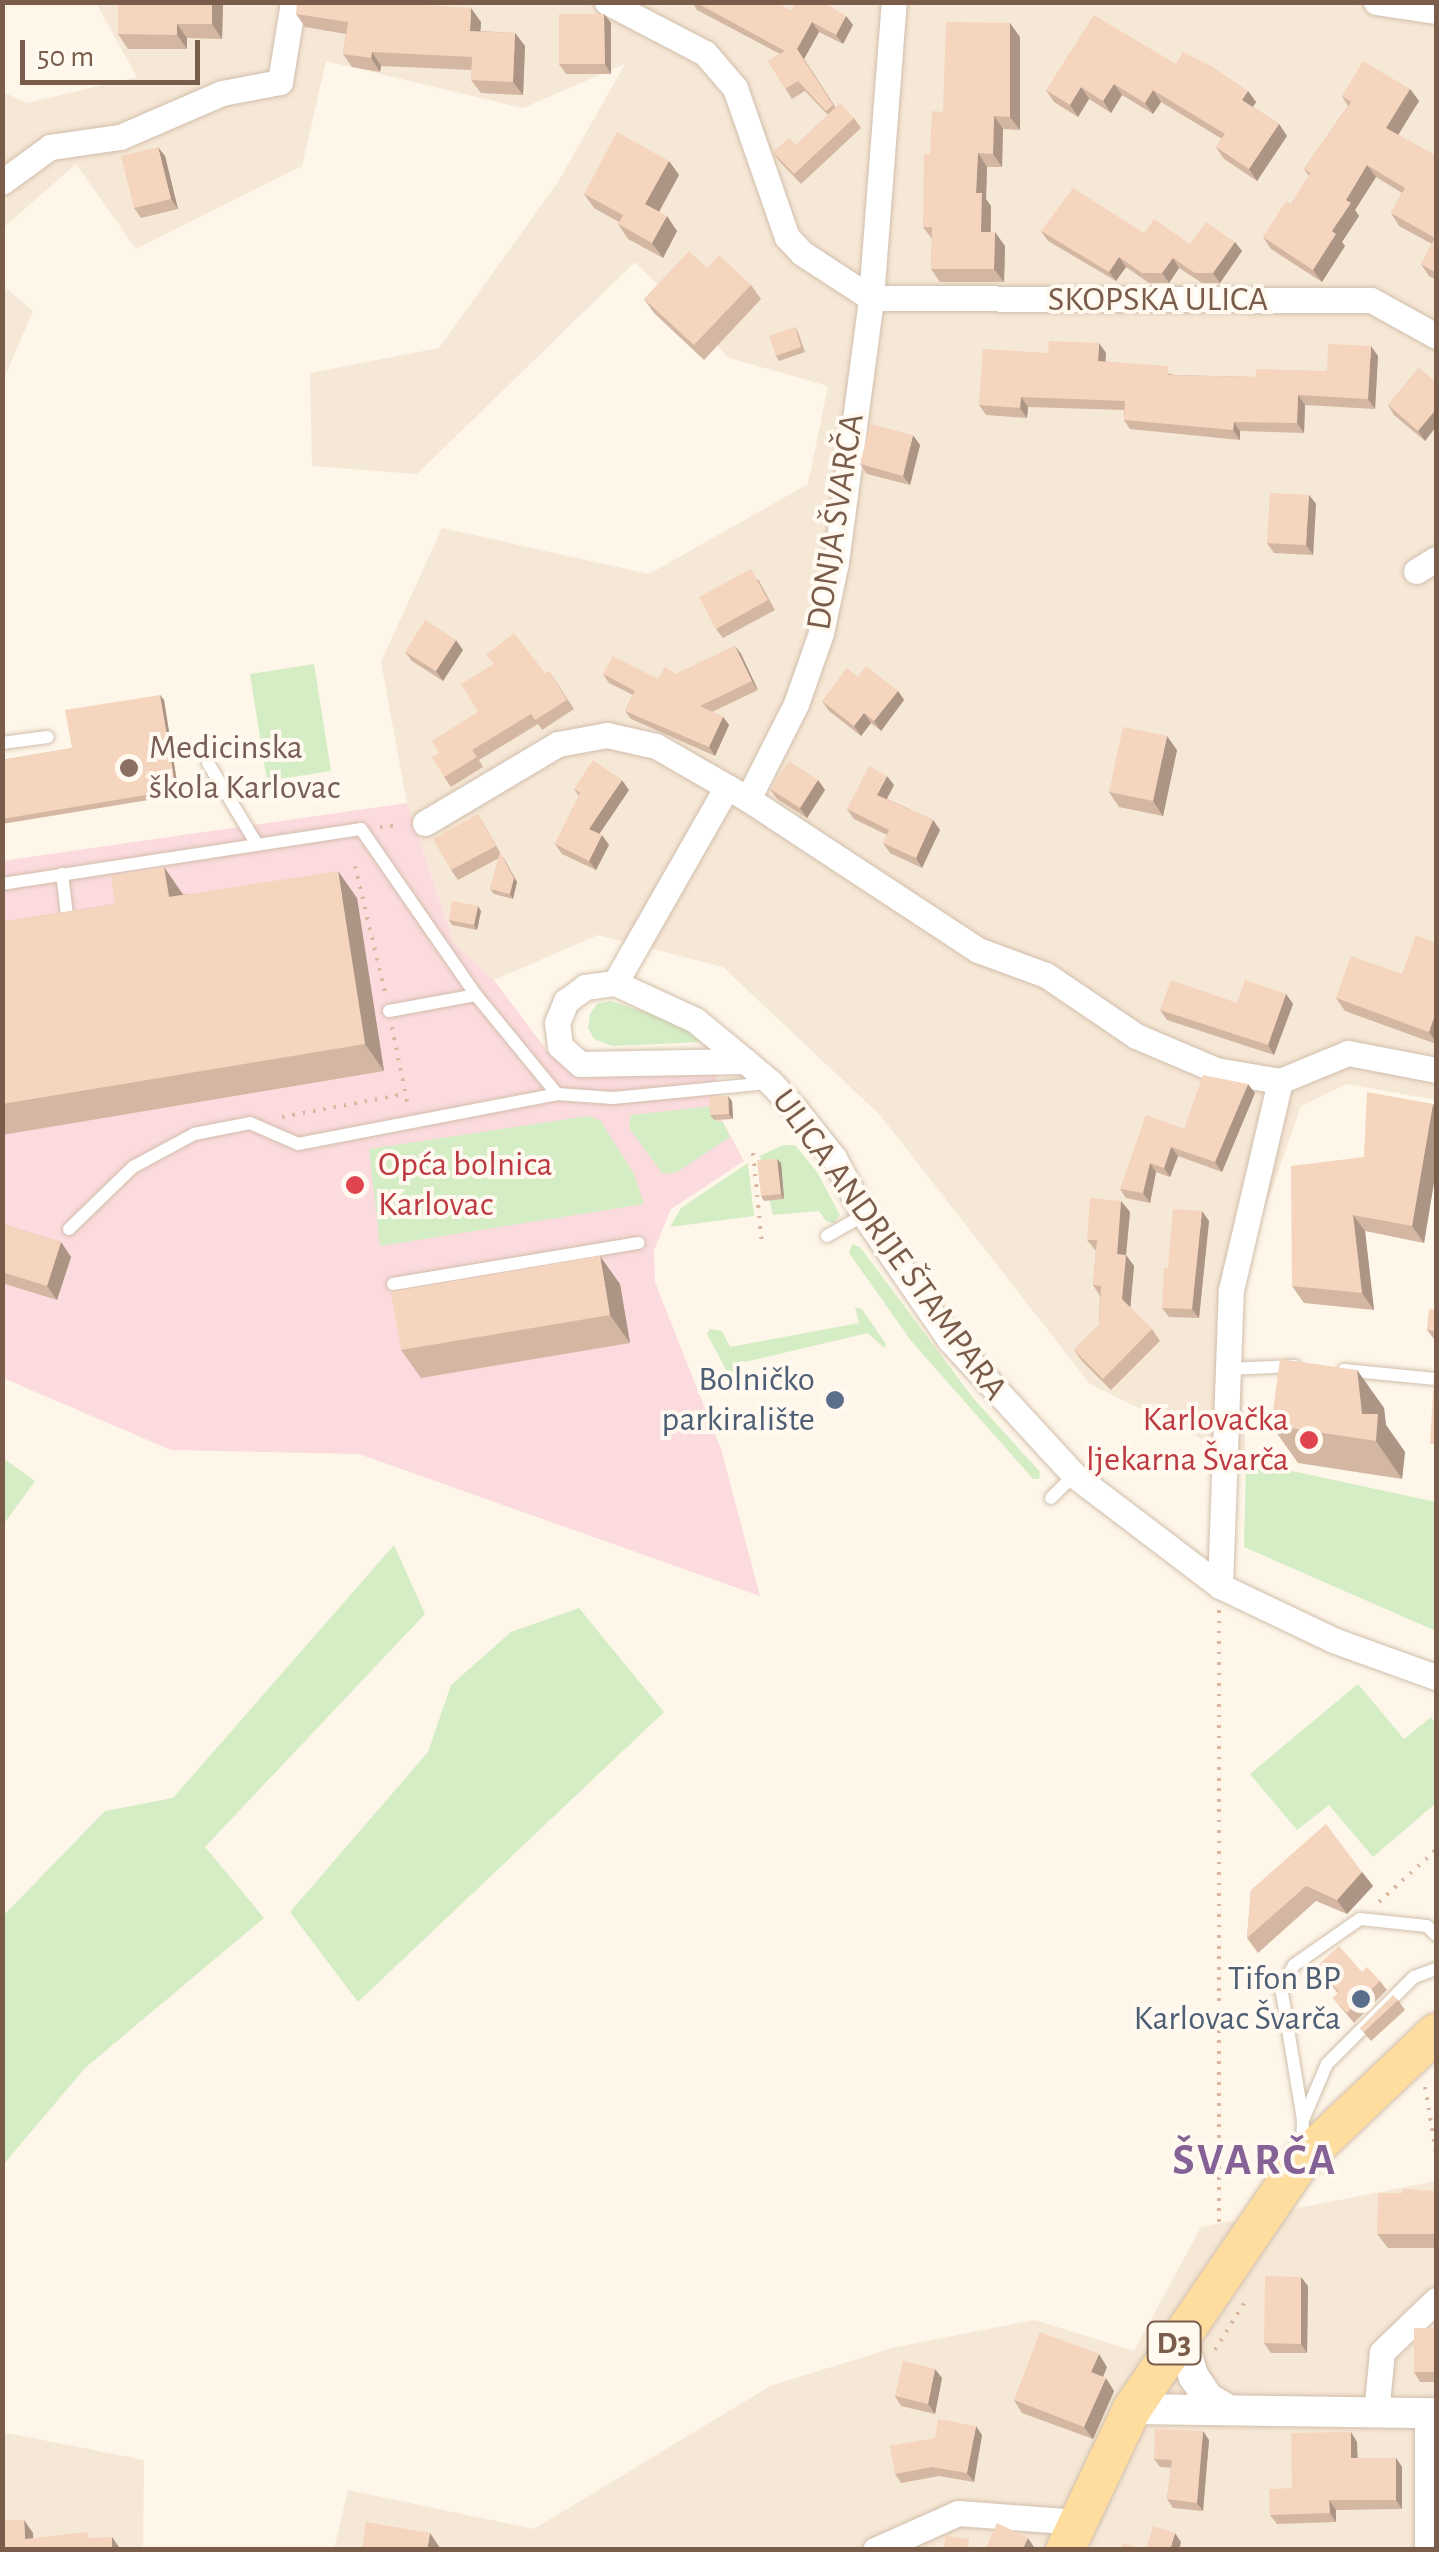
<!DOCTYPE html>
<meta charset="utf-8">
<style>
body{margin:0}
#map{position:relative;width:1439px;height:2552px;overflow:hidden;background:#fef6e8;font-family:"Alegreya Sans",sans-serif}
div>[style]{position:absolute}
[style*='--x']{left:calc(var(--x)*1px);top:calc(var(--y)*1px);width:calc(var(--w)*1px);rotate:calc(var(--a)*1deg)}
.residential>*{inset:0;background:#f6e8d6}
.medical>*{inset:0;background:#fcdbde}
.green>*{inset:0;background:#d4edc5}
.path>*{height:4px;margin-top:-2px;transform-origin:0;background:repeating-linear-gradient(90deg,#dab8a0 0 2.5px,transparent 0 10.5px)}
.roads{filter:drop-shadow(0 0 2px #d1beac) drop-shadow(0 0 2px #d1beac)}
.service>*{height:12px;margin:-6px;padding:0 6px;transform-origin:6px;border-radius:6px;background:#fff}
.minor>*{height:25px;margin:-12.5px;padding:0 12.5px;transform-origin:12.5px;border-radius:12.5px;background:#fff}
.tertiary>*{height:30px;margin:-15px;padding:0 15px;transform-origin:15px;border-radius:15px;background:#fff}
.primary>*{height:38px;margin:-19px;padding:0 19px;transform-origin:19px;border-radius:19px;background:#ffdd9e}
.wall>*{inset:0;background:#d3b7a3}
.shaded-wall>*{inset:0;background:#ac9585}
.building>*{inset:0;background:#f5d5be}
.dots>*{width:28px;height:28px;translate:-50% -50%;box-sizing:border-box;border:5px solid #fff9f0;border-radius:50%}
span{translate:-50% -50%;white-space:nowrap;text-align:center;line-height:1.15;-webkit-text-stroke:8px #fff9f0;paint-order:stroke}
.shield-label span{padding:2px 8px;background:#fff9f0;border:2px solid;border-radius:8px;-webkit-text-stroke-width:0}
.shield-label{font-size:32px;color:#7a5c4a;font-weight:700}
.street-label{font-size:35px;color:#7a5c4a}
.education-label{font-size:35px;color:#785e54}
.left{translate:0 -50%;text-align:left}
.health-label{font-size:35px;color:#be3a42}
.right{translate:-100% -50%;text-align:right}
.service-label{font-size:35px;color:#4e5e75}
.district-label{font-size:45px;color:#856296;font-weight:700;letter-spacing:2.5px}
.frame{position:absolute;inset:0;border:5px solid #7a5c4a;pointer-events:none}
.scale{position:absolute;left:20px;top:40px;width:180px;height:45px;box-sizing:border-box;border:5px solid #7a5c4a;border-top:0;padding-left:12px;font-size:30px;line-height:35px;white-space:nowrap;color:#7a5c4a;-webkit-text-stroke:8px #fff9f0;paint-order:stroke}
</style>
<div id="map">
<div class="residential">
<i style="clip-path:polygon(96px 3px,1436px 3px,1436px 1100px,1347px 1084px,1301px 1106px,1237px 1288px,1246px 1461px,1090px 1384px,880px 1115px,723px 967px,598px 935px,494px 980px,454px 943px,407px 803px,381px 662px,442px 528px,649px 574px,808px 484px,828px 386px,729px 358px,635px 262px,417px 474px,312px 466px,310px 373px,439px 348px,558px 182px,625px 64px,523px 108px,326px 61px,302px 166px,136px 249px,76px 164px,3px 228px,3px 92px,27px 103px,137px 77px)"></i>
<i style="clip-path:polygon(3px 286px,33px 311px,3px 381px)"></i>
<i style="clip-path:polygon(1436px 2181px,1436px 2549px,334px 2550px,348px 2490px,534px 2529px,770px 2386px,896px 2347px,1035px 2320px,1134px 2351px,1201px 2227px)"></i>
<i style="clip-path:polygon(2px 2432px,144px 2460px,143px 2549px,3px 2549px)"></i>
</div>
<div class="medical">
<i style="clip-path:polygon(407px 803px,454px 943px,494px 980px,548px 1052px,574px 1071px,715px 1067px,723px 1122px,744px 1161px,671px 1209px,654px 1250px,655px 1282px,721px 1449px,760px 1596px,359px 1454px,171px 1450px,3px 1378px,2px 861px)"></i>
</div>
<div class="green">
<i style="clip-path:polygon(314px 664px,331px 771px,267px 781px,250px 674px)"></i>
<i style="clip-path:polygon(610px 1001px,672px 1020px,700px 1032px,703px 1042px,612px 1046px,594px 1039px,588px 1028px,590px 1014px,597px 1004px)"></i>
<i style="clip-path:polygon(713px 1106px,714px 1120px,723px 1122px,730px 1137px,677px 1172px,663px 1174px,629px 1128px,631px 1115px)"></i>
<i style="clip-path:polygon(588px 1116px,600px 1120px,634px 1174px,644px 1204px,380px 1246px,369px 1149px)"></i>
<i style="clip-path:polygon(783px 1145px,795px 1145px,817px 1172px,840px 1215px,834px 1223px,826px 1221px,819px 1211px,773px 1215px,760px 1156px)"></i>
<i style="clip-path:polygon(748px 1163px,754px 1216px,670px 1227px,681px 1208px)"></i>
<i style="clip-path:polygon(852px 1244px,860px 1247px,973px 1398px,1040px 1472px,1039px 1479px,1033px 1479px,912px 1342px,849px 1253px)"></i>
<i style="clip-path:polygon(855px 1307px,862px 1309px,886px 1344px,884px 1348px,868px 1333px,737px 1364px,739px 1384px,733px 1383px,707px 1334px,710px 1329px,722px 1331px,730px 1347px,859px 1323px)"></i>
<i style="clip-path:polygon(3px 1458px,35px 1481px,3px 1525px)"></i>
<i style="clip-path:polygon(1246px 1461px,1436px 1502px,1436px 1631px,1244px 1547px)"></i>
<i style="clip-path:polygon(394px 1545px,425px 1614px,205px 1847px,264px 1918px,85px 2068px,3px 2165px,3px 1916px,105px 1811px,173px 1798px)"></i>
<i style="clip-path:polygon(579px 1608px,664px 1712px,358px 2002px,290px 1912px,428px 1752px,451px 1685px,511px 1632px)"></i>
<i style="clip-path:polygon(1358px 1684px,1404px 1739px,1431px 1717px,1436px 1724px,1436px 1803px,1373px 1857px,1329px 1805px,1297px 1830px,1250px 1774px)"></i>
</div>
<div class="path">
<i style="--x:380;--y:827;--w:21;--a:-5"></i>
<i style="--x:355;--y:866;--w:130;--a:76.7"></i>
<i style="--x:392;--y:1027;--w:81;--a:78.6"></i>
<i style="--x:282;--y:1117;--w:125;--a:-10.6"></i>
<i style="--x:753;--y:1153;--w:92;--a:84.4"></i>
<i style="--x:1219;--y:1610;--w:616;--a:90"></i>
<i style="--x:1379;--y:1902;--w:77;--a:-42.4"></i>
<i style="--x:1425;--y:2087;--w:67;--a:80.5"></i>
<i style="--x:1215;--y:2350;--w:55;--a:-58.3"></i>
</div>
<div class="roads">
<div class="service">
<i style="--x:2;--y:743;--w:46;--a:-7.4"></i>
<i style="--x:208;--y:763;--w:93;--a:59"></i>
<i style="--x:62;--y:874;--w:49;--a:83"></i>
<i style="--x:68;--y:923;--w:4;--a:166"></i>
<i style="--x:2;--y:884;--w:363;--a:-8.7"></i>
<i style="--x:361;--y:829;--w:202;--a:55.3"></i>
<i style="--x:389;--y:1011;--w:88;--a:-10.4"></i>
<i style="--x:476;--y:995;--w:128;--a:50.7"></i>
<i style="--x:69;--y:1229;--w:89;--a:-44.1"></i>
<i style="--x:133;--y:1167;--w:69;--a:-28.4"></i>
<i style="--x:194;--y:1134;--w:57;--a:-11.1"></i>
<i style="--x:250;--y:1123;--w:52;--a:23.6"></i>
<i style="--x:298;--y:1144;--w:264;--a:-10.9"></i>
<i style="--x:557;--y:1094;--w:56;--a:4.1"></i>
<i style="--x:613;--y:1098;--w:156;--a:-5.5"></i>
<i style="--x:827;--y:1236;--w:43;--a:-29.6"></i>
<i style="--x:393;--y:1284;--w:249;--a:-9.5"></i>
<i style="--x:1228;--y:1369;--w:67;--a:-2.6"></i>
<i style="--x:1344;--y:1370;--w:92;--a:5.6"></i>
<i style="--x:1051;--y:1498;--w:33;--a:-45"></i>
<i style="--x:1303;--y:2120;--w:61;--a:-66.8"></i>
<i style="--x:1327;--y:2064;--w:123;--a:-45"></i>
<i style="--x:1414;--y:1977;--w:23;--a:-20"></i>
<i style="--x:1302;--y:2147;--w:27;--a:-88"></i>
<i style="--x:1303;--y:2120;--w:135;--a:-99.4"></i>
<i style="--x:1281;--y:1987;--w:26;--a:-59"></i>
<i style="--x:1294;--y:1965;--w:80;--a:-34.9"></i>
<i style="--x:1360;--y:1919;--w:67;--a:6"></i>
<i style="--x:1427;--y:1926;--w:13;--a:45"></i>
</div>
<div class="minor">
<i style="--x:607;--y:2;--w:110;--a:27.5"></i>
<i style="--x:705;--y:53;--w:46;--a:49.4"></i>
<i style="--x:735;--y:88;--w:158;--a:70.8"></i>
<i style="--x:787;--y:237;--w:22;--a:47"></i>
<i style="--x:802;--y:253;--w:82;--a:33.1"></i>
<i style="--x:871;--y:298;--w:500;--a:0.23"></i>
<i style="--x:1371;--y:300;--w:74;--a:29"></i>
<i style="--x:1376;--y:2;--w:61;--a:8.5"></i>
<i style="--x:2;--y:182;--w:59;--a:-36.1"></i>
<i style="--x:50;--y:147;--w:71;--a:-8.1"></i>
<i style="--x:120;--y:137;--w:111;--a:-23.3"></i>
<i style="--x:222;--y:93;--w:59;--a:-10.7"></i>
<i style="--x:280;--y:82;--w:81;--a:-80.8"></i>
<i style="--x:1416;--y:571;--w:23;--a:-31"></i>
<i style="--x:748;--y:799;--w:106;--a:-63.2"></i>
<i style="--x:796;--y:704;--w:75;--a:-70.6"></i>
<i style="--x:821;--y:633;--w:73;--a:-78.1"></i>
<i style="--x:836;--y:562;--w:266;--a:-82.4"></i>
<i style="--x:871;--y:298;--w:297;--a:-85.6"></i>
<i style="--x:425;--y:823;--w:155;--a:-30.7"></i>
<i style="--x:558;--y:744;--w:50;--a:-10.4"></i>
<i style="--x:607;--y:735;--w:50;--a:12.7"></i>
<i style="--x:656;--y:746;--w:106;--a:29.9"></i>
<i style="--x:748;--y:799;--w:275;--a:33.3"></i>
<i style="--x:978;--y:950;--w:72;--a:20.2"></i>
<i style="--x:1046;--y:975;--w:109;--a:34.1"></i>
<i style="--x:1136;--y:1036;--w:87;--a:23"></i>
<i style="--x:1216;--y:1070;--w:65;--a:9.8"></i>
<i style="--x:1280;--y:1081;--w:74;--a:-22.4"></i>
<i style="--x:1348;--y:1053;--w:90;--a:10.9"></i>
<i style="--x:615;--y:983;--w:226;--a:-60.3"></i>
<i style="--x:745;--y:1061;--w:165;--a:179"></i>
<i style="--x:580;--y:1064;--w:27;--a:-138"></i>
<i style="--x:560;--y:1046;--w:23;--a:-97"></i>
<i style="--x:557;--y:1023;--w:24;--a:-68"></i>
<i style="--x:566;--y:1001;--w:24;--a:-36"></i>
<i style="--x:585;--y:987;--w:30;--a:-8"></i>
<i style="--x:615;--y:983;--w:88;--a:24.8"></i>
<i style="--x:695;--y:1020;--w:65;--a:39.4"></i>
<i style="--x:745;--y:1061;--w:34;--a:40"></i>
<i style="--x:771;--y:1083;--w:35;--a:47"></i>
<i style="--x:795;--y:1109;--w:63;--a:51.5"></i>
<i style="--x:834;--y:1158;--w:64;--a:62.2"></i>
<i style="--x:864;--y:1215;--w:152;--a:55.5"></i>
<i style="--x:950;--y:1340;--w:183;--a:47.4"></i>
<i style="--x:1074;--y:1475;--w:183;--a:37.2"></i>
<i style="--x:1220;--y:1586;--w:125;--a:25.5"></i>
<i style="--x:1333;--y:1640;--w:109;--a:19.8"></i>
<i style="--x:1220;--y:1586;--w:296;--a:-87.9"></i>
<i style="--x:1231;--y:1290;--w:215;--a:-76.8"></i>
<i style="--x:1376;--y:2413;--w:61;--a:-84.4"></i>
<i style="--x:1382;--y:2352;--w:75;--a:-43.9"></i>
<i style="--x:1427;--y:2413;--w:137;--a:90"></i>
<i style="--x:875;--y:2550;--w:91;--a:-24"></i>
<i style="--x:958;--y:2513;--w:120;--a:4.3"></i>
</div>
<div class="tertiary">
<i style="--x:1185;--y:2326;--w:27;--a:88"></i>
<i style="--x:1186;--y:2353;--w:25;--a:72"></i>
<i style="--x:1194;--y:2377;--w:25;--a:56"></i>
<i style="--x:1208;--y:2398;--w:24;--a:30"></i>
<i style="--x:1132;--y:2409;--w:304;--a:0.8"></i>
</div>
<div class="primary">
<i style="--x:1065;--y:2550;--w:156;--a:-64.6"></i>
<i style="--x:1132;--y:2409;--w:301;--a:-55.7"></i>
<i style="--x:1302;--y:2160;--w:185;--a:-43.5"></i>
</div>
</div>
<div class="wall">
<i style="clip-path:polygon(223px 2px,222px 39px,187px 38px,187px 49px,128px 49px,118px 34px)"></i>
<i style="clip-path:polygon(692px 2px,774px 2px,791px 11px,846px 16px,853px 25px,843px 44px,819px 32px,804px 59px,836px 108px,854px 118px,861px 128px,801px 184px,780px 162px,773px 152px,796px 145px,828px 115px,805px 91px,792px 99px,768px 61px,780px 54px,697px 10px)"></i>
<i style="clip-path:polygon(296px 14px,481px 22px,480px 31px,515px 33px,525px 46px,523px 95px,481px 93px,471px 80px,472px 70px,381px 66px,380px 72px,352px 67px,343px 54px,346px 34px,305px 27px)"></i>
<i style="clip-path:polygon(604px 14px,611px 23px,611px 74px,566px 74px,559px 64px)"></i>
<i style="clip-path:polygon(1020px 37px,1020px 130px,1003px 129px,1002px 167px,987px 167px,986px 199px,991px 206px,991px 232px,1005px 246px,1004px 282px,940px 282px,931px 269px,932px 239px,923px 227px,930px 154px,943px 112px)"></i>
<i style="clip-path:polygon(1176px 64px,1248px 91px,1256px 102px,1253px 107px,1279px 124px,1287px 136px,1257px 181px,1224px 159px,1216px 147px,1222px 139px,1161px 102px,1153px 114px,1122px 95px,1111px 113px,1089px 99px,1078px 117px,1054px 102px,1046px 90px)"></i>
<i style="clip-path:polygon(1410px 89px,1419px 101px,1398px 135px,1436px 156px,1436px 280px,1429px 276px,1421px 264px,1432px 244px,1399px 226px,1391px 213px,1402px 193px,1376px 177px,1355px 210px,1359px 216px,1342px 242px,1345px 246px,1322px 282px,1271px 249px,1263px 237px,1291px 204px,1309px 176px,1304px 169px,1348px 106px,1342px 96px)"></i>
<i style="clip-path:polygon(165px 156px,178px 209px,141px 218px,134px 208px)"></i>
<i style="clip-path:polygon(669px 161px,679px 175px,659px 212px,677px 231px,663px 258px,628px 239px,618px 224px,619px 222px,594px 208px,584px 194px)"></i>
<i style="clip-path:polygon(1041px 231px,1144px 233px,1190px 244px,1235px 242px,1242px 251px,1220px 283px,1202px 283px,1179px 268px,1169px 283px,1149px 283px,1126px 267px,1116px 281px,1048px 241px)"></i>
<i style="clip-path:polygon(707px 268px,751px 285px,761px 299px,704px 360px,654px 313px,644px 299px)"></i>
<i style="clip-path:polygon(795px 327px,798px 332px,805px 352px,779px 361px,776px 356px)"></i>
<i style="clip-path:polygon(1048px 353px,1106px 353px,1105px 361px,1175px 375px,1256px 377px,1327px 371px,1378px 356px,1375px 409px,1305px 405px,1304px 433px,1240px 431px,1240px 440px,1130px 429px,1124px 420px,1124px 410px,1028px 407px,1027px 418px,986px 415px,979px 405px)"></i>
<i style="clip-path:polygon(1419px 368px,1425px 441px,1394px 415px,1388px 405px)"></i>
<i style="clip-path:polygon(920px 445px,910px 485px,867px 474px,860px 464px)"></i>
<i style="clip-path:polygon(1309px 495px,1316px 504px,1313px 555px,1274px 553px,1267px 543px)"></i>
<i style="clip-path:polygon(758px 579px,775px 610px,723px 638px,716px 629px)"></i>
<i style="clip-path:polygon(735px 646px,741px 654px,758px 690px,712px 712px,723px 717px,729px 725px,715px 756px,631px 719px,625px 711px,633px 695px,609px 683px,603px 674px,658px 679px,676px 674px)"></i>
<i style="clip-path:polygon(463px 650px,443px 681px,412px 661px,405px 652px)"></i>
<i style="clip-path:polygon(549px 671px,574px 709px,542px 730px,538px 724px,479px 760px,483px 767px,451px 787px,444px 777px)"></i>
<i style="clip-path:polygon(858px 677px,898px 691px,904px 700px,881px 731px,871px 723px,861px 736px,829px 711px,822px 701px)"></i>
<i style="clip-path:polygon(160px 695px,164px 700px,179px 795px,2px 824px,2px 760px,72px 748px)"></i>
<i style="clip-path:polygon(1177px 750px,1163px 816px,1119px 807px,1109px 792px)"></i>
<i style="clip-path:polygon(818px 780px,825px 790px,807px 818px,777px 799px,770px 789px)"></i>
<i style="clip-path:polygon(894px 785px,887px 799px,933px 820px,940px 830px,922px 868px,890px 853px,883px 843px,887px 835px,854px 819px,847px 809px)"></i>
<i style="clip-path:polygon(574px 789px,629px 790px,599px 834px,609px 845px,596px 870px,562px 854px,555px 844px,579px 796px)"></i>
<i style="clip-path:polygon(478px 814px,517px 882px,513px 899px,494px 894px,490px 889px,499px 858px,458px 880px,451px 870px)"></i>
<i style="clip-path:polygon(164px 867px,183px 894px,357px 898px,384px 1071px,2px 1135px,2px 922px,115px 904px)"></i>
<i style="clip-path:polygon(481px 911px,477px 930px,452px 925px,449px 920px)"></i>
<i style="clip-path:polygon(1436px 943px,1436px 1044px,1345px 1011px,1336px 998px,1402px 974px)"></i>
<i style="clip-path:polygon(1286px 994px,1293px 1004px,1274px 1055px,1167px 1020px,1160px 1010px,1237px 1003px)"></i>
<i style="clip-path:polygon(1255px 1093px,1222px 1172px,1178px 1156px,1170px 1177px,1156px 1172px,1150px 1203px,1126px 1198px,1120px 1189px,1184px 1129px)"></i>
<i style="clip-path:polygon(732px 1101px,733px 1119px,714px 1120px,710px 1115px)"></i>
<i style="clip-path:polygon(1433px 1104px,1436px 1108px,1436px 1170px,1424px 1243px,1365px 1231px,1374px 1310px,1304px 1303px,1292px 1286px)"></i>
<i style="clip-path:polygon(781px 1163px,784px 1199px,764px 1201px,761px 1196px)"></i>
<i style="clip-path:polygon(1121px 1201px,1130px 1212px,1126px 1255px,1134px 1266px,1130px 1308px,1152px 1329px,1160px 1341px,1111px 1390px,1082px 1361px,1074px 1350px,1099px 1325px,1100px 1296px,1093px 1285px,1096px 1251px,1087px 1240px)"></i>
<i style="clip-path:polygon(1209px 1221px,1199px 1318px,1169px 1317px,1162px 1308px,1168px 1268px)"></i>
<i style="clip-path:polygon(2px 1224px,61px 1242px,71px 1257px,57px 1300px,2px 1283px)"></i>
<i style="clip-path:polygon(620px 1284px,630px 1343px,421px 1378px,401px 1350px)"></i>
<i style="clip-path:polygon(1436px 1310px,1436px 1340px,1434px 1339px,1427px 1330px)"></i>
<i style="clip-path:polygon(1357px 1370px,1384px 1408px,1386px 1425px,1405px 1452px,1402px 1479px,1298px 1463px,1271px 1425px)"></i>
<i style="clip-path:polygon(1362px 1872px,1373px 1886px,1347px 1914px,1316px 1901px,1258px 1953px,1247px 1938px,1251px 1890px)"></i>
<i style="clip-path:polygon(1316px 1967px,1380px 1981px,1387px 1990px,1354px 2023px,1333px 1998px,1338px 1993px)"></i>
<i style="clip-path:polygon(1398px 2000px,1405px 2010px,1371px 2041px,1360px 2028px)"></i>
<i style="clip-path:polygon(1436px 2191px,1436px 2248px,1388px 2248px,1377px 2234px)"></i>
<i style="clip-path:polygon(1308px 2286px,1307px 2353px,1271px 2353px,1264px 2343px)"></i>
<i style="clip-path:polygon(1436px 2328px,1436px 2382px,1420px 2382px,1414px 2372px)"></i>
<i style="clip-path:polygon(1107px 2367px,1103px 2377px,1114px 2391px,1093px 2439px,1022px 2413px,1014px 2400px)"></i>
<i style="clip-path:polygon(942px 2378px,935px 2414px,901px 2406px,895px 2396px)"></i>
<i style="clip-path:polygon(982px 2435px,974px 2482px,939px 2476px,901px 2483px,895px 2474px,935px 2438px)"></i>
<i style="clip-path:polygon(1209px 2440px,1203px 2511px,1173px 2508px,1167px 2499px,1171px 2468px,1160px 2467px,1154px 2459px)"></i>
<i style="clip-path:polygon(1357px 2442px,1357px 2458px,1396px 2458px,1402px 2467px,1402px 2509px,1336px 2510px,1336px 2522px,1277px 2524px,1270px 2515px,1292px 2488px)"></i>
</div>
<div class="shaded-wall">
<i style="clip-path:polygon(212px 2px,223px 2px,222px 39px,212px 24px)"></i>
<i style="clip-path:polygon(471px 8px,481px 22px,480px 44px,470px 31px)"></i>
<i style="clip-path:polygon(604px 14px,611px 23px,611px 74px,605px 64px)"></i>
<i style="clip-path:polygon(846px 16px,853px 25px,843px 44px,836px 35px)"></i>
<i style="clip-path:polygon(812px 22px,819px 32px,804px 59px,840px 115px,797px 49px)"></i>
<i style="clip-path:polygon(1010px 23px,1020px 37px,1020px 130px,1010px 117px)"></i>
<i style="clip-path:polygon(177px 24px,187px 38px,187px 49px,177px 35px)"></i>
<i style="clip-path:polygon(515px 33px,525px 46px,523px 95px,513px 82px)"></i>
<i style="clip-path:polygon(372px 52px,381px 66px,380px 72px,371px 58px)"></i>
<i style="clip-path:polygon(1114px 84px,1122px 95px,1111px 113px,1103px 101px)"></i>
<i style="clip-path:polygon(1081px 87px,1089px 99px,1078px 117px,1070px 105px)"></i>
<i style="clip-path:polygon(1410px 89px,1419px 101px,1395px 140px,1386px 128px)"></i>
<i style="clip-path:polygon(1153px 90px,1161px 102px,1153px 114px,1145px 103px)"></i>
<i style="clip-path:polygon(1248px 91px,1256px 102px,1250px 111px,1242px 100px)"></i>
<i style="clip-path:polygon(994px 116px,1003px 129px,1002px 167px,993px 154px)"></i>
<i style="clip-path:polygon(1279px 124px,1287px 136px,1257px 181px,1249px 169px)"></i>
<i style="clip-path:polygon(158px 147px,165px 156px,178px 209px,171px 199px)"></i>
<i style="clip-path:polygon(978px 153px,987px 167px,986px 199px,991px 206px,990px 245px,981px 232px,976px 193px)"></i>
<i style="clip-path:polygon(669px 161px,679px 175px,655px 219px,645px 204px)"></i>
<i style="clip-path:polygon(1367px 165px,1376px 177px,1355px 210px,1359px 216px,1342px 242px,1345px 246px,1322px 282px,1313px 270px,1332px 231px,1346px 200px)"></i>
<i style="clip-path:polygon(667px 216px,677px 231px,663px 258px,652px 243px)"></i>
<i style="clip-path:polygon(995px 232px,1005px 246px,1004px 282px,994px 269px)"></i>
<i style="clip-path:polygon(1235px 242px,1242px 251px,1220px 283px,1213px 273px)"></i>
<i style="clip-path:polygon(1119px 257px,1126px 267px,1116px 281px,1109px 272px)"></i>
<i style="clip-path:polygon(1173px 258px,1179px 268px,1169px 283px,1162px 273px)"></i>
<i style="clip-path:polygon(1099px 343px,1106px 353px,1105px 370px,1098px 361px)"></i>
<i style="clip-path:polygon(1371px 346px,1378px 356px,1375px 409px,1368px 399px)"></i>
<i style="clip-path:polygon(1298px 395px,1305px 405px,1304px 433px,1297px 423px)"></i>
<i style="clip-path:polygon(1021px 397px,1028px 407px,1027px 418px,1020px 408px)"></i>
<i style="clip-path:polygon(1436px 409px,1436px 427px,1425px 441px,1418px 431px)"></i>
<i style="clip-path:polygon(1234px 422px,1240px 431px,1240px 440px,1233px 430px)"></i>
<i style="clip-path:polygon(913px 435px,920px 445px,910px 485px,903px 476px)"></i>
<i style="clip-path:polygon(1309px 495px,1316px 504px,1313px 555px,1306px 545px)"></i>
<i style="clip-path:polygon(456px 640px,463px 650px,443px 681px,436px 671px)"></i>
<i style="clip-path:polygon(735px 646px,741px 654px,758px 690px,752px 681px)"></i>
<i style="clip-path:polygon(898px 691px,904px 700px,881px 731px,874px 721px)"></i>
<i style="clip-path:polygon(160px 695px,164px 700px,179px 795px,176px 790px)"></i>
<i style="clip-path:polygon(864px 713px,871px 723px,861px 736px,854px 726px)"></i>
<i style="clip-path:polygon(723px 717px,729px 725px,715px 756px,709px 747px)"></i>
<i style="clip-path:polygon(1167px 736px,1177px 750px,1163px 816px,1153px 801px)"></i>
<i style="clip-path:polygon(887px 776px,894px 785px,884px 804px,877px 795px)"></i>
<i style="clip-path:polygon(622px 780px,629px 790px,596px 839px,589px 829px)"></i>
<i style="clip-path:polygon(818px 780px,825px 790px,807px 818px,800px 808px)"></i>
<i style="clip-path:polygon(933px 820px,940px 830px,922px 868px,916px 858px)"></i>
<i style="clip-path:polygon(602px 835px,609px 845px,596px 870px,589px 861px)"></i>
<i style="clip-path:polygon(503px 857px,517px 882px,513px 899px,510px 894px)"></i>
<i style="clip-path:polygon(164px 867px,183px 895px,169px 897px)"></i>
<i style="clip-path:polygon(338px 871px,357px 898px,384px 1071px,365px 1044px)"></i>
<i style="clip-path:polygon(478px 906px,481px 911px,477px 930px,474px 925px)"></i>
<i style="clip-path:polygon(1286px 994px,1293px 1004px,1274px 1055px,1268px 1045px)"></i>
<i style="clip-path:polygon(1436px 1012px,1436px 1042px,1429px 1032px)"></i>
<i style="clip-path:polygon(1248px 1084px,1255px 1093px,1222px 1172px,1215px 1162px)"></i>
<i style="clip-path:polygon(728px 1096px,732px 1101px,733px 1119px,729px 1114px)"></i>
<i style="clip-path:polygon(1433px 1104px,1436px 1108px,1436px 1170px,1424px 1243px,1412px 1226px)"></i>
<i style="clip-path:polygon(1171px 1147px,1178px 1156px,1170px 1177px,1164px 1168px)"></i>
<i style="clip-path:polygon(777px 1159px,781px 1163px,784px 1199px,781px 1194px)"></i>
<i style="clip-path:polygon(1150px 1163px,1156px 1172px,1150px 1203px,1143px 1193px)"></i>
<i style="clip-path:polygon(1121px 1201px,1130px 1212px,1125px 1265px,1117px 1254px)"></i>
<i style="clip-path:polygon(1202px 1211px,1209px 1221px,1199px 1318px,1192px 1309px)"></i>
<i style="clip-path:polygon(1353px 1215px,1365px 1231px,1374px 1310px,1362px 1293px)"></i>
<i style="clip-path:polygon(61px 1242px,71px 1257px,57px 1300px,47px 1286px)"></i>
<i style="clip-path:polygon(1126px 1255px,1134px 1266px,1130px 1311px,1122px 1299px)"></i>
<i style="clip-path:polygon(600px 1256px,620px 1284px,630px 1343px,610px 1315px)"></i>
<i style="clip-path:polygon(1357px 1370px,1384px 1408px,1386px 1425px,1405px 1452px,1402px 1479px,1376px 1441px,1362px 1414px)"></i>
<i style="clip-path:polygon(1362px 1872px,1373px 1886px,1347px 1914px,1337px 1900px)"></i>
<i style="clip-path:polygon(1301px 2277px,1308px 2286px,1307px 2353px,1301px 2344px)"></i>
<i style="clip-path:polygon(1099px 2354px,1107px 2367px,1100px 2384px,1091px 2372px)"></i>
<i style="clip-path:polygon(935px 2369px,942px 2378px,935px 2414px,928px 2404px)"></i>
<i style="clip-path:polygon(1106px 2378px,1114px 2391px,1093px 2439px,1084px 2427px)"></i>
<i style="clip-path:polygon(976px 2426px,982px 2435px,974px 2482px,967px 2473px)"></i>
<i style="clip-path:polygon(1203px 2431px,1209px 2440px,1203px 2511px,1197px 2503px)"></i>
<i style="clip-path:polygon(1351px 2432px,1357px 2442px,1358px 2467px,1351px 2458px)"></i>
<i style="clip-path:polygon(1396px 2458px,1402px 2467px,1402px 2509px,1396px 2500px)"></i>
<i style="clip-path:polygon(1329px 2500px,1336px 2510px,1336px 2522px,1330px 2513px)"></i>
<i style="clip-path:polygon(24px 2520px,33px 2533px,34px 2550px,25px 2539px)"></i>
<i style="clip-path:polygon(430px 2533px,440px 2548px,440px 2550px,427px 2550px)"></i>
<i style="clip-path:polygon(1175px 2533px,1181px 2542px,1179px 2550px,1170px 2550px)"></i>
<i style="clip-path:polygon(112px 2537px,121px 2550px,112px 2550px)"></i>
<i style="clip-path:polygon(1028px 2538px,1034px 2547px,1033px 2550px,1022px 2550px)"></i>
</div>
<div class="building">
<i style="clip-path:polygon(118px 2px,212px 2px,212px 24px,177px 24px,177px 35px,118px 34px)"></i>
<i style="clip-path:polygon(297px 2px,378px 2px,471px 8px,470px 31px,515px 33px,513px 82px,471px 80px,472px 57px,372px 52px,371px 58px,343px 54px,348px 22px,296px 14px)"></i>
<i style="clip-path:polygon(695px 2px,774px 2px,791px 11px,796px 2px,823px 2px,846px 16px,836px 35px,812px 22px,797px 49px,833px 105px,826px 111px,798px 81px,785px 89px,768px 61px,785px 51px)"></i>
<i style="clip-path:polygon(559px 14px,604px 14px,605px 64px,559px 64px)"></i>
<i style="clip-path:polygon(1094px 15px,1176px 64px,1183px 52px,1211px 66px,1248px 91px,1242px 100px,1279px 124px,1249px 169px,1216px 147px,1225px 134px,1153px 90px,1145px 103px,1114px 84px,1103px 101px,1081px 87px,1070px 105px,1046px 90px)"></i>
<i style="clip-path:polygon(946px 22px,1010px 23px,1010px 117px,994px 116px,993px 154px,978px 153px,976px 193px,982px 193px,981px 232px,995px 232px,994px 269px,931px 269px,932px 227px,923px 227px,924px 154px,930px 154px,932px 111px,943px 112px)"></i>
<i style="clip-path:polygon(1363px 61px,1410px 89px,1386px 128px,1436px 156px,1436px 273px,1421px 264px,1435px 238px,1391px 213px,1405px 188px,1367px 165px,1346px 200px,1351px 203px,1332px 231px,1336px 234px,1313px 270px,1263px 237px,1286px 201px,1291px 204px,1310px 173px,1304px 169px,1351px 102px,1342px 96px)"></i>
<i style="clip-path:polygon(840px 103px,854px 118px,794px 174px,773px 152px,789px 138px,796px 145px)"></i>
<i style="clip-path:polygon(617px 132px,669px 161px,645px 204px,667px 216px,652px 243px,618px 224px,623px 215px,584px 194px)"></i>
<i style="clip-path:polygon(158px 147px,171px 199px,134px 208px,121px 156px)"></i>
<i style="clip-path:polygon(1073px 188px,1144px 233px,1154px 219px,1190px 244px,1206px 222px,1235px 242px,1213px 273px,1195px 273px,1173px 258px,1162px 273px,1142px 273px,1119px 257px,1109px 272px,1041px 231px)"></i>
<i style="clip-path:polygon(689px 251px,707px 268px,719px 255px,751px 285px,694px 345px,644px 299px)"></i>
<i style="clip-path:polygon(795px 327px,801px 347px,776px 356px,769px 336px)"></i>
<i style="clip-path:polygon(1049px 341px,1099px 343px,1098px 361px,1168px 366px,1168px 375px,1256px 377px,1256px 369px,1327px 371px,1328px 344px,1371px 346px,1368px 399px,1298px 395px,1297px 423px,1234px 422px,1233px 430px,1124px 420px,1125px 401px,1021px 397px,1020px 408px,979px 405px,983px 349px,1048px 353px)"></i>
<i style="clip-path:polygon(1419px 368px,1436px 382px,1436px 409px,1418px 431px,1388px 405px)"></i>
<i style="clip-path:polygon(870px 424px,913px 435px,903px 476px,860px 464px)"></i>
<i style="clip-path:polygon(1270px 493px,1309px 495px,1306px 545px,1267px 543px)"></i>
<i style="clip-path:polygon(751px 569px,768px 600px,716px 629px,699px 597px)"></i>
<i style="clip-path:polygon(425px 620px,456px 640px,436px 671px,405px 652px)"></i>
<i style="clip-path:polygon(514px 633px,545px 673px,549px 671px,567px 700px,535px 720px,531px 714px,472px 750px,477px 757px,444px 777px,432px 757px,439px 753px,432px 741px,478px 712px,461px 684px,494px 664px,486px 655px)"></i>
<i style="clip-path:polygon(735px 646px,752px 681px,700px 706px,723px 717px,709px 747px,625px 711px,635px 691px,603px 674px,613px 656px,658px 679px,665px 667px,676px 674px)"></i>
<i style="clip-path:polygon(866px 666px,898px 691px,874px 721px,864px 713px,854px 726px,822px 701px,847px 668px,858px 677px)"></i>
<i style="clip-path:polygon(160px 695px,176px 790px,2px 819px,2px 760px,72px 748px,65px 710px)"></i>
<i style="clip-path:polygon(1123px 727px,1167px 736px,1153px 801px,1109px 792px)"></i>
<i style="clip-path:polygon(593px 760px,622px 780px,589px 829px,602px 835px,589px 861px,555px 844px,580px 793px,574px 789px)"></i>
<i style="clip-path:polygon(789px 761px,818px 780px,800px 808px,770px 789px)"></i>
<i style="clip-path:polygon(869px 766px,887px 776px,877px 795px,933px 820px,916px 858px,883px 843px,889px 830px,847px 809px)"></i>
<i style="clip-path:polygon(478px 814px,496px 846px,451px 870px,433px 839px)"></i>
<i style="clip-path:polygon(500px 852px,514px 878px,510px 894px,490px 889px)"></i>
<i style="clip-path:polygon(164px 867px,169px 897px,338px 871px,365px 1044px,2px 1104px,2px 922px,115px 904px,111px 876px)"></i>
<i style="clip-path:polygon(452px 901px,478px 906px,474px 925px,449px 920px)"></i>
<i style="clip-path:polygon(1416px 935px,1436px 943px,1436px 1012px,1429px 1032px,1336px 998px,1351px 956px,1402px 974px)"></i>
<i style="clip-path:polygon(1171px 980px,1237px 1003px,1245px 980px,1286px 994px,1268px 1045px,1160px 1010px)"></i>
<i style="clip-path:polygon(1203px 1075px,1248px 1084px,1215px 1162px,1171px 1147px,1164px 1168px,1150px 1163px,1143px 1193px,1120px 1189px,1146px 1115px,1184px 1129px)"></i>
<i style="clip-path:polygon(1367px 1092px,1433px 1104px,1412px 1226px,1353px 1215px,1362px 1293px,1292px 1286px,1291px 1166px,1364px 1157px)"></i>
<i style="clip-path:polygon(728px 1096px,729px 1114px,710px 1115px,709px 1097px)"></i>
<i style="clip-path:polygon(777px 1159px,781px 1194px,761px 1196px,757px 1160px)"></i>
<i style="clip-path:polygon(1090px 1198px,1121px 1201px,1117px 1254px,1126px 1255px,1122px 1299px,1152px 1329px,1103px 1379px,1074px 1350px,1099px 1325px,1101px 1286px,1093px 1285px,1097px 1240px,1087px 1240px)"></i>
<i style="clip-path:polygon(1173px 1209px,1202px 1211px,1192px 1309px,1162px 1308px,1164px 1268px,1168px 1268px)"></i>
<i style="clip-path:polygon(2px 1224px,61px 1242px,47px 1286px,2px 1272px)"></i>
<i style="clip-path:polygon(600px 1256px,610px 1315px,401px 1350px,391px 1292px)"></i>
<i style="clip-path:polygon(1429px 1309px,1436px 1310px,1436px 1331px,1427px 1330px)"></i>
<i style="clip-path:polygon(1280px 1359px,1357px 1370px,1362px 1414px,1378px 1414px,1376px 1441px,1271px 1425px)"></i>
<i style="clip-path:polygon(1434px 1376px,1436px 1376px,1436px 1444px,1430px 1444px)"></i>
<i style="clip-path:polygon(1326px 1824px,1362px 1872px,1337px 1900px,1306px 1886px,1247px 1938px,1251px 1890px)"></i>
<i style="clip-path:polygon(1339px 1946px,1362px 1972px,1367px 1967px,1380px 1981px,1347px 2013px,1333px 1998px,1339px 1992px,1316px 1967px)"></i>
<i style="clip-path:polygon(1393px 1995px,1398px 2000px,1364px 2032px,1360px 2028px)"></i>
<i style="clip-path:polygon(1402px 2189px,1436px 2191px,1436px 2234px,1377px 2234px,1378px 2193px,1402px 2193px)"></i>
<i style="clip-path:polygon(1265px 2276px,1301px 2277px,1301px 2344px,1264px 2343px)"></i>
<i style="clip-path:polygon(1414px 2328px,1436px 2328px,1436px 2372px,1414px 2372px)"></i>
<i style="clip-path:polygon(1040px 2332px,1099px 2354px,1091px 2372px,1106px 2378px,1084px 2427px,1014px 2400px)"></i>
<i style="clip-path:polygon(903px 2361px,935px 2369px,928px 2404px,895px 2396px)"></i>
<i style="clip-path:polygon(938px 2419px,976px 2426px,967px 2473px,932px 2467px,895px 2474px,890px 2446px,935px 2438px)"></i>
<i style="clip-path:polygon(1155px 2429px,1203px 2431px,1197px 2503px,1167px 2499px,1172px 2460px,1154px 2459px)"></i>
<i style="clip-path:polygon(1351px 2432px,1351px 2458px,1396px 2458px,1396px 2500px,1329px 2500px,1330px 2513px,1270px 2515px,1269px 2489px,1292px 2488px,1291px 2433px)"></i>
<i style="clip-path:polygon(2px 2520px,24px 2520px,25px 2539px,88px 2532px,89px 2538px,112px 2537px,112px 2550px,2px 2550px)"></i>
<i style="clip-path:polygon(366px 2522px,430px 2533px,427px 2550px,362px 2550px)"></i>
<i style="clip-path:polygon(997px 2523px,1028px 2538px,1022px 2550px,985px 2550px)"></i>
<i style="clip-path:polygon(1153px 2526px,1175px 2533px,1170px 2550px,1146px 2550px)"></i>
<i style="clip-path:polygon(945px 2536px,969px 2539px,968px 2550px,944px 2550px)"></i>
<i style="clip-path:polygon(1123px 2543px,1146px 2550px,1121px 2550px)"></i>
</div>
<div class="dots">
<i style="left:129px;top:768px;background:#8d6e63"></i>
<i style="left:355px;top:1185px;background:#e0444e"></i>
<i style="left:835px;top:1400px;background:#5c6f8a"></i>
<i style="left:1309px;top:1440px;background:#e0444e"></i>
<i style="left:1361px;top:1999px;background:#5c6f8a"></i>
</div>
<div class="shield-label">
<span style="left:1174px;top:2343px">D3</span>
</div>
<div class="street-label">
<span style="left:1158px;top:300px">SKOPSKA ULICA</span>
<span style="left:836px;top:522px;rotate:-81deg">DONJA ŠVARČA</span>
<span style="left:889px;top:1245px;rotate:54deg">ULICA ANDRIJE ŠTAMPARA</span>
</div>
<div class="education-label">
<span class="left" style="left:149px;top:768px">Medicinska<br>škola Karlovac</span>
</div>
<div class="health-label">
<span class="left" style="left:378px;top:1185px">Opća bolnica<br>Karlovac</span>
<span class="right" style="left:1289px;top:1440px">Karlovačka<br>ljekarna Švarča</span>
</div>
<div class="service-label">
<span class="right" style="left:815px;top:1400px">Bolničko<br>parkiralište</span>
<span class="right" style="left:1341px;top:1999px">Tifon BP<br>Karlovac Švarča</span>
</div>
<div class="district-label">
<span style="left:1255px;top:2161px">ŠVARČA</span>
</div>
<div class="frame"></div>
<div class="scale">50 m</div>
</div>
